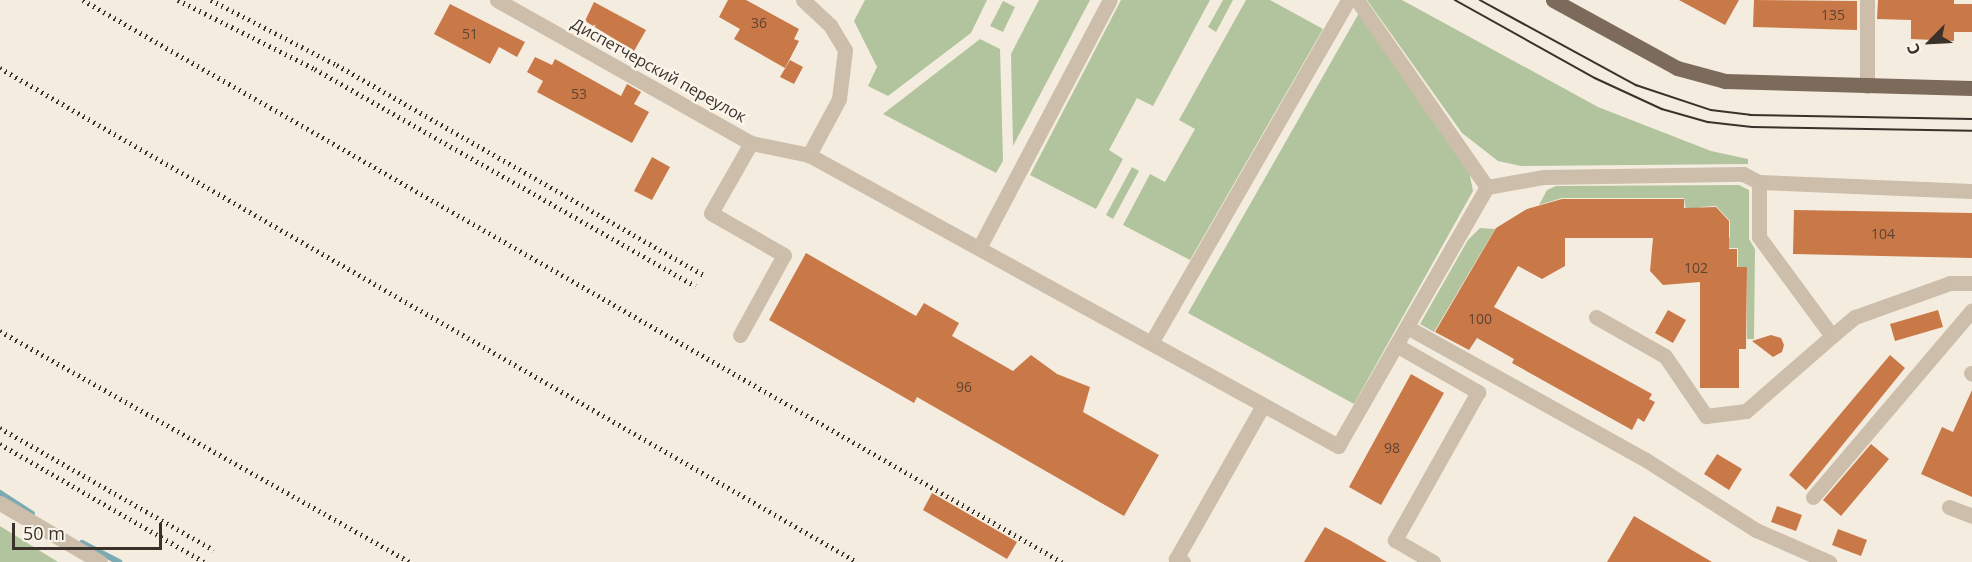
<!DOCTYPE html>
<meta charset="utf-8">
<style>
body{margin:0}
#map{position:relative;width:1972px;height:562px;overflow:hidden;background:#f4eddf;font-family:"Open Sans",sans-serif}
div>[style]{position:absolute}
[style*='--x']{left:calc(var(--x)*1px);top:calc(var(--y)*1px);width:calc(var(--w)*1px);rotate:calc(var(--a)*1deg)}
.green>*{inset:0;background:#b2c49e}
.stream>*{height:6px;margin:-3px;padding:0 3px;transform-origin:3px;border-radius:3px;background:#7da9b2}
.building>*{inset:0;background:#c97848}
.minor>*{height:15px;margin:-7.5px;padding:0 7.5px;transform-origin:7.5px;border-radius:7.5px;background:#ccbeaa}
.major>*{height:15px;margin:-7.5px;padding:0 7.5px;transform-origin:7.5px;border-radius:7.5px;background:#7c6a5b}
.tram>*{height:1.5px;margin:-0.75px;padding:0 0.75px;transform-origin:0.75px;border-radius:0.75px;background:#3a312a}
.rail>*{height:4.5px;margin-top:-2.25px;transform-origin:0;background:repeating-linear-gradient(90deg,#3a312a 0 1.5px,transparent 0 6px)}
span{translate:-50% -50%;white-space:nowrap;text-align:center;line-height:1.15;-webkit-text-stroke:4.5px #fbf6ec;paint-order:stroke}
.number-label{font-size:14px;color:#5e4332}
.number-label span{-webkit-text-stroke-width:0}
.street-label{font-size:16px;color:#3a312a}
.north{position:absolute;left:1900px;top:12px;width:60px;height:60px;-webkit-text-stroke:4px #fbf6ec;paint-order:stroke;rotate:246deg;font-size:16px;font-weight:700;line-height:24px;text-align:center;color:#3a312a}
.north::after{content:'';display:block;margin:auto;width:21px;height:27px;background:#3a312a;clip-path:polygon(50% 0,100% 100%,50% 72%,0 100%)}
.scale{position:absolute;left:12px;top:523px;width:150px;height:27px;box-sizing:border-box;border:3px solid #3a312a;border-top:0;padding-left:8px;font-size:18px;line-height:21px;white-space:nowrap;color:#3a312a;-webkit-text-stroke:4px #fbf6ec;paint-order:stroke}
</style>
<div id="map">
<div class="green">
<i style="clip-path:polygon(865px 0,987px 0,971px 33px,888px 96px,868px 86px,877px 67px,854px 21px)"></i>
<i style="clip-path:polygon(1039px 0,1090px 0,1013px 146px,1011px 54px)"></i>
<i style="clip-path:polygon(1121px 0,1210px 0,1153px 106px,1137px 98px,1109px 150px,1123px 159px,1096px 209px,1030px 175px)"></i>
<i style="clip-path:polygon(1223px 0,1233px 0,1216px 32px,1208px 27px)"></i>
<i style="clip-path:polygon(1246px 0,1270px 0,1323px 29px,1190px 260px,1123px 225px,1150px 174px,1165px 182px,1195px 129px,1179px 120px)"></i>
<i style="clip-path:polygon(1367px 0,1402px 0,1598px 107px,1711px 151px,1748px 159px,1748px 164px,1521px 166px,1498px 161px,1462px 133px)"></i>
<i style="clip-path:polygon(1003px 1px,1015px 7px,1003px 32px,990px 26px)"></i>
<i style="clip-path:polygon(1359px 13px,1469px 171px,1473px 191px,1354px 404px,1188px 313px)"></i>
<i style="clip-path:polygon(980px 39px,1000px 49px,1003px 161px,996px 173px,883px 114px)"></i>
<i style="clip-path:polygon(1132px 167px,1139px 171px,1113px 219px,1106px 215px)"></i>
<i style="clip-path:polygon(1739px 185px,1749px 190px,1749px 239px,1755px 249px,1754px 339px,1747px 339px,1747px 267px,1738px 267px,1738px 248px,1720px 248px,1730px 237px,1730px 221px,1716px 206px,1700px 207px,1687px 219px,1684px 198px,1562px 198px,1539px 205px,1547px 190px,1556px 186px)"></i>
<i style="clip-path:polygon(1480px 228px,1495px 229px,1434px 332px,1420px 324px,1468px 240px)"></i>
<i style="clip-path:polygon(0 526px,58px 562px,0 562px)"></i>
</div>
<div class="stream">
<i style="--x:0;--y:493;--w:38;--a:33"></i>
<i style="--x:82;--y:543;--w:42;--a:27.2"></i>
</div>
<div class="building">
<i style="clip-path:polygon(728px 0,746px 0,799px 29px,794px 39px,799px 41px,785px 68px,734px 39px,740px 29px,719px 17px)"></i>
<i style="clip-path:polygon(1679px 0,1739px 0,1725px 25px)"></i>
<i style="clip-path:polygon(1754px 0,1857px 1px,1857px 30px,1753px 27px)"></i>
<i style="clip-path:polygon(1878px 0,1954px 0,1954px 4px,1972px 4px,1972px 32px,1954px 32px,1954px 41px,1911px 39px,1911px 20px,1877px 19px)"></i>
<i style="clip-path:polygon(594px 2px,646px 30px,634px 51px,585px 21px)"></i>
<i style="clip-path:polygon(450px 4px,525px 42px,517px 57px,499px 47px,490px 64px,434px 34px)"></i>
<i style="clip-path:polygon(535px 57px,552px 65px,555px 59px,621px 96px,627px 84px,641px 92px,634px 104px,649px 112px,632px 143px,537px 92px,543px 81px,527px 72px)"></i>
<i style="clip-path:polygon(790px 60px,803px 67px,794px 84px,780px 77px)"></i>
<i style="clip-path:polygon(652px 157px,670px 167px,652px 200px,634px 191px)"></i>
<i style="clip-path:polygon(1562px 199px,1684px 199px,1684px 208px,1716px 207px,1729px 221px,1729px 249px,1737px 249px,1737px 267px,1747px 267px,1746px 349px,1739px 349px,1739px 388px,1700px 388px,1700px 282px,1663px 285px,1650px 271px,1653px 238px,1565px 238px,1565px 266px,1542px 279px,1518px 266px,1494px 307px,1652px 394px,1649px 399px,1655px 402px,1644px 422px,1638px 418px,1632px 430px,1512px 363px,1514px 359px,1477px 338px,1469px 350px,1435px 332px,1496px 228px,1527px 209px)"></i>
<i style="clip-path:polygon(1794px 210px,1972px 213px,1972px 258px,1793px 254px)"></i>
<i style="clip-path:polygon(806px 253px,916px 316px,924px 303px,959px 323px,952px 336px,1013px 371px,1031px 355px,1057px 374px,1090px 387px,1083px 412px,1159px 455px,1124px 516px,917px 397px,914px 403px,769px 320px)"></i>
<i style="clip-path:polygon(1668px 310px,1686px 320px,1673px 343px,1655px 333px)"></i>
<i style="clip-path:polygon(1938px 310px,1943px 327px,1895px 341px,1890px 324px)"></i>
<i style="clip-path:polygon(1771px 335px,1781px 338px,1784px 345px,1782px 352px,1773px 357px,1752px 341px)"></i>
<i style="clip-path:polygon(1890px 355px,1905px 368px,1806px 490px,1789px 475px)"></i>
<i style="clip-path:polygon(1411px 374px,1444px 393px,1381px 505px,1349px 487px)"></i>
<i style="clip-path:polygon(1972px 390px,1972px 497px,1921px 474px,1942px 427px,1953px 432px)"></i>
<i style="clip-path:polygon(1871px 444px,1889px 459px,1841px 516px,1823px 500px)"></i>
<i style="clip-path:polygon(1717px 454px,1742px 469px,1729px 490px,1704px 474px)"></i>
<i style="clip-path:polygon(932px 493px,1017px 542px,1007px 559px,923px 510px)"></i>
<i style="clip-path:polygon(1777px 506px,1802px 515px,1796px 531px,1771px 522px)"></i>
<i style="clip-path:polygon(1634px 516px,1712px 562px,1607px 562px)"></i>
<i style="clip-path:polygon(1325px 527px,1351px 541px,1387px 562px,1304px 562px)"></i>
<i style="clip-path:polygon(1838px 529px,1867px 540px,1861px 556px,1832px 545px)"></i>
</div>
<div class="minor">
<i style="--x:497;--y:0;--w:291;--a:29.4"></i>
<i style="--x:751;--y:143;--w:59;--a:11.7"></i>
<i style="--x:809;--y:155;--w:604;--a:28.81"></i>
<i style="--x:1338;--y:446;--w:299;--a:-60.1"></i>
<i style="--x:803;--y:0;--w:37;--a:43"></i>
<i style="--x:830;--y:25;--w:29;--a:59"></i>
<i style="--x:845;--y:50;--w:49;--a:97"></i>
<i style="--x:839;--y:99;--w:64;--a:118.2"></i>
<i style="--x:1357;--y:0;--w:228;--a:55.2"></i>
<i style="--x:1867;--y:0;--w:86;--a:90"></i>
<i style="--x:1487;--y:187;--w:58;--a:-10"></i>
<i style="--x:1544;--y:177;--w:199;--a:-0.9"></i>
<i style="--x:1743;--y:174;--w:18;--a:27"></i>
<i style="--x:1759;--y:182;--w:213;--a:2.4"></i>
<i style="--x:979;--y:248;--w:280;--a:-62.2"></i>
<i style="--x:1596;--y:317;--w:79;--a:29.5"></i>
<i style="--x:1665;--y:356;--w:73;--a:55.7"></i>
<i style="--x:1706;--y:416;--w:40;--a:-7.1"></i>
<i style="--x:1746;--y:411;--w:114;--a:-41.1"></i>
<i style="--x:1832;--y:336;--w:123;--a:-126.4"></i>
<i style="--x:1759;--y:237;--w:55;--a:-90"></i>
<i style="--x:1407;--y:327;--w:274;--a:29.1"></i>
<i style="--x:1646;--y:460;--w:130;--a:32.5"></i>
<i style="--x:1756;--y:530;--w:80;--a:23.7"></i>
<i style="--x:740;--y:335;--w:91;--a:-61.2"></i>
<i style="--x:784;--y:255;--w:84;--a:-150.1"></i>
<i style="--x:711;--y:213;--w:81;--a:-60.3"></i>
<i style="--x:1832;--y:336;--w:30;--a:-40"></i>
<i style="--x:1855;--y:317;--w:101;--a:-19.7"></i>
<i style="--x:1950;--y:283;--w:22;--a:0"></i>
<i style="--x:1151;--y:343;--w:396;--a:-60.1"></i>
<i style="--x:1396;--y:345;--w:95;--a:29.8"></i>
<i style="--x:1478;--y:392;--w:170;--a:119.3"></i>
<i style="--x:1395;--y:540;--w:44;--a:30.1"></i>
<i style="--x:1971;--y:373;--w:1;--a:45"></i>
<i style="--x:1813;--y:497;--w:245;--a:-49.6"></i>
<i style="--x:0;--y:503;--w:116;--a:30.5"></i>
<i style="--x:1949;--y:507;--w:25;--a:21"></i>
<i style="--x:1183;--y:562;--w:8;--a:-157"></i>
<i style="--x:1176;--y:559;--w:177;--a:-60.5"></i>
</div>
<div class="major">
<i style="--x:1553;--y:0;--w:141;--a:28.7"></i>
<i style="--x:1677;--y:68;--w:50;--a:15.2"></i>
<i style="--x:1725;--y:81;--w:247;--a:1.6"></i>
</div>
<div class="tram">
<i style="--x:1455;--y:0;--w:160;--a:29.1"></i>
<i style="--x:1595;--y:78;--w:74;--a:24.8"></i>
<i style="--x:1662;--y:109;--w:48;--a:15.8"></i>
<i style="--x:1708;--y:122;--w:44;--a:6.5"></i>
<i style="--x:1752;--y:127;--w:220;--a:1"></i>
<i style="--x:1480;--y:0;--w:178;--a:28.6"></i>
<i style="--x:1636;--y:85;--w:79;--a:18.4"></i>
<i style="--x:1711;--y:110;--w:39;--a:7"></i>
<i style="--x:1750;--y:115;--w:222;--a:1"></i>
</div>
<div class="rail">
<i style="--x:83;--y:0;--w:1129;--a:29.86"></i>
<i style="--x:178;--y:0;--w:153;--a:26.7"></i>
<i style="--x:315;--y:69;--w:438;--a:29.7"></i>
<i style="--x:211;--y:0;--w:142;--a:27.3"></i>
<i style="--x:337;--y:65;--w:423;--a:29.8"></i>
<i style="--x:0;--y:68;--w:989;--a:29.96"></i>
<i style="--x:0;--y:331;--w:471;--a:29.4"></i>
<i style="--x:0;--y:428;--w:246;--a:29.7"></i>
<i style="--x:0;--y:444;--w:236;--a:30"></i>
</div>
<div class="number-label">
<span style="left:1833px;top:15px">135</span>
<span style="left:759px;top:23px">36</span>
<span style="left:470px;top:34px">51</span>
<span style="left:579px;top:94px">53</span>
<span style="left:1883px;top:234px">104</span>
<span style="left:1696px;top:268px">102</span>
<span style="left:1480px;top:319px">100</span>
<span style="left:964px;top:387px">96</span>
<span style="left:1392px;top:448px">98</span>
</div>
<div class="street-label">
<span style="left:659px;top:70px;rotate:29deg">Диспетчерский переулок</span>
</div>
<div class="north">С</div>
<div class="scale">50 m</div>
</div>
